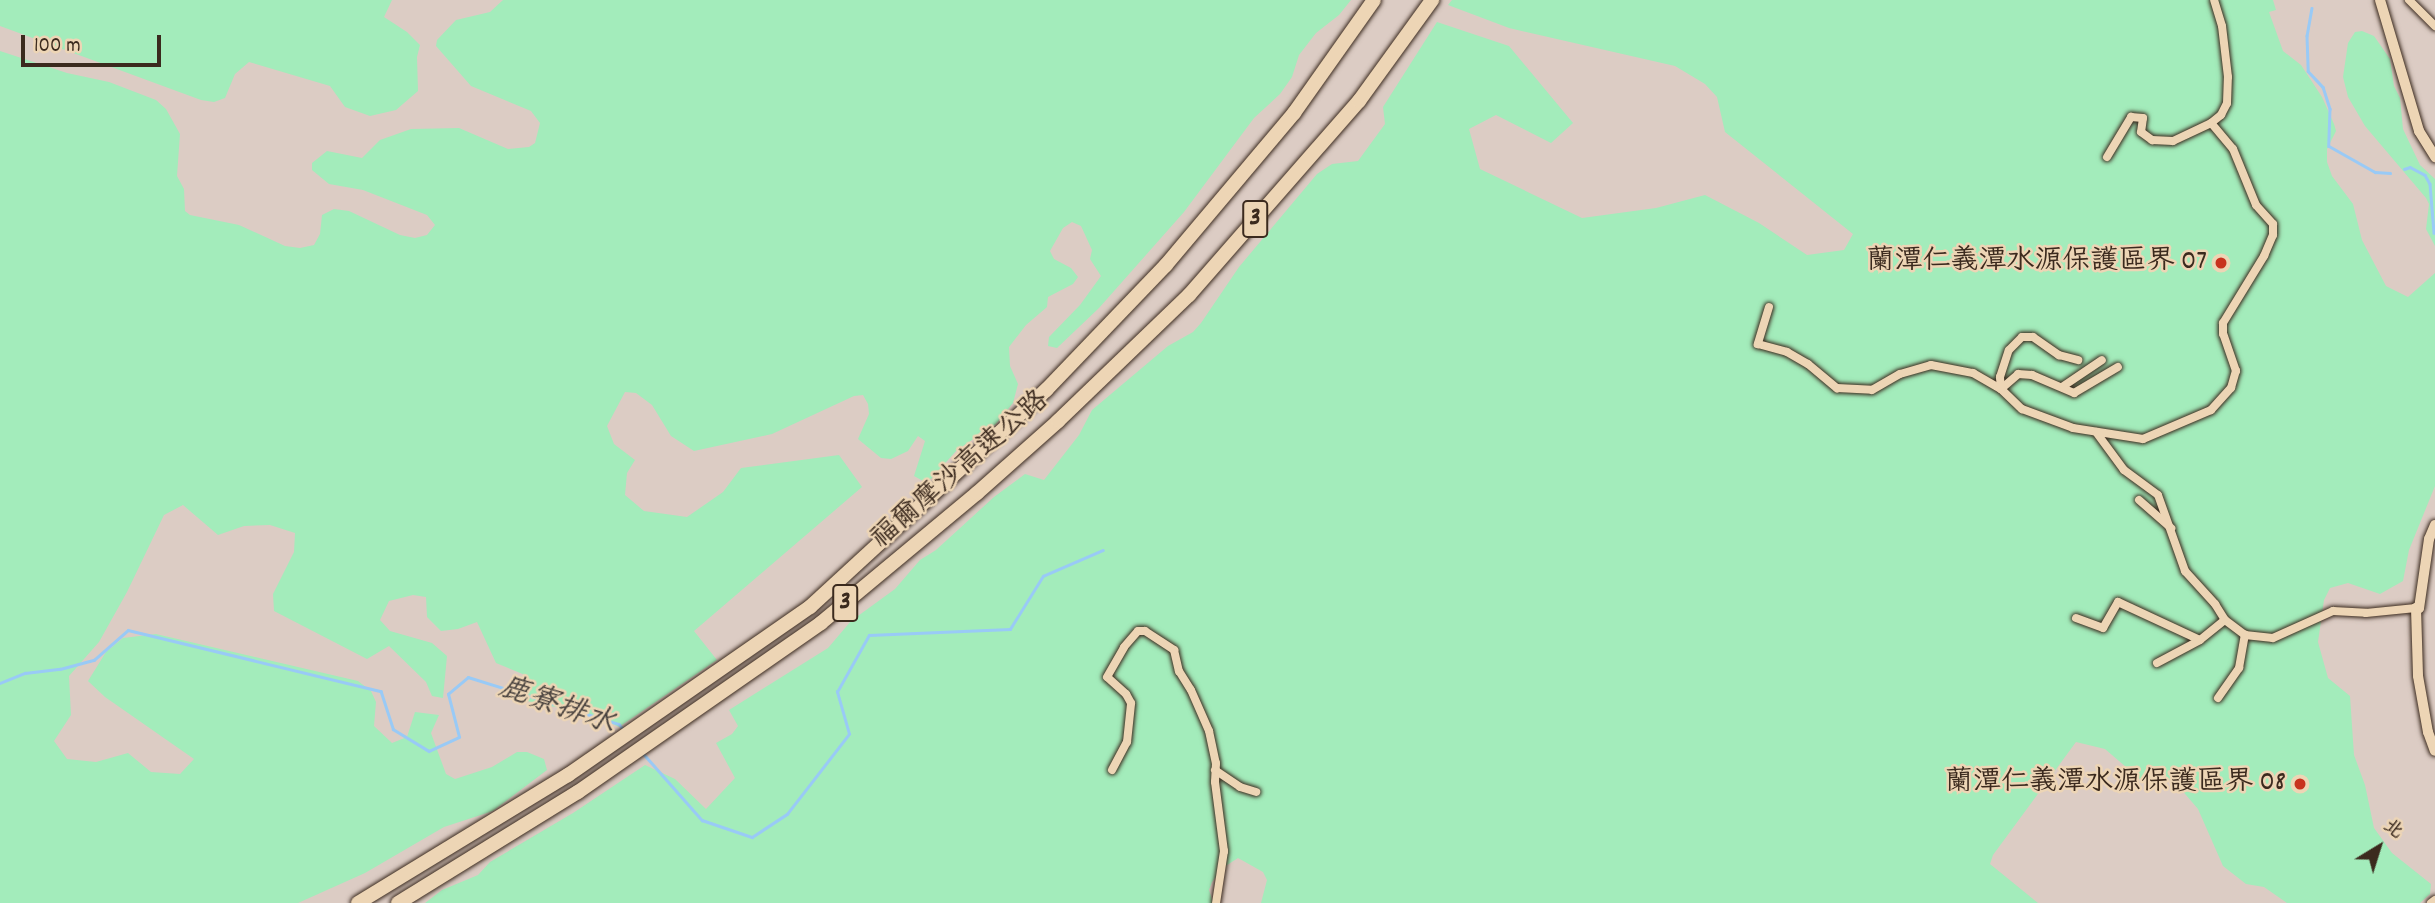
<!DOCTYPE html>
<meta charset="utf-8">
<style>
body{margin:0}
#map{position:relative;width:2435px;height:903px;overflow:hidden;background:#dcccc4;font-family:Dekko,"LXGW WenKai TC",sans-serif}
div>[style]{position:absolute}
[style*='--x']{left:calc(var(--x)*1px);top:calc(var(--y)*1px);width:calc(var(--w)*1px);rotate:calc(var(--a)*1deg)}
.green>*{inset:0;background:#a3ecbb}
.stream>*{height:2.5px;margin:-1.25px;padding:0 1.25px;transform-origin:1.25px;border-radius:1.25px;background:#99caf6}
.roads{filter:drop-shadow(0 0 2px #3b2a1e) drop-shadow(0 0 2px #3b2a1e)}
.street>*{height:8px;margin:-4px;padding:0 4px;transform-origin:4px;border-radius:4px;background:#edd5b5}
.secondary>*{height:10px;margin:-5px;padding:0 5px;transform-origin:5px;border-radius:5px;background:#edd5b5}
.highway>*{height:14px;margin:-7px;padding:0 7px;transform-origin:7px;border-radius:7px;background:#edd5b5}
.dots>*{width:19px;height:19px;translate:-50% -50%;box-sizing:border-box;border:4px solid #edd5b5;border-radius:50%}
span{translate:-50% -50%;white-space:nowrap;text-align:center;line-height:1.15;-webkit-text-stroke:5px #edd5b5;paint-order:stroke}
.shield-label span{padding:2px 5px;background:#edd5b5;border:2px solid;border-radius:5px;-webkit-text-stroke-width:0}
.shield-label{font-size:26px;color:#3b2a1e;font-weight:700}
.poi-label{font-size:28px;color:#3b2a1e}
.right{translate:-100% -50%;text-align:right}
.street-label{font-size:28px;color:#3b2a1e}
.water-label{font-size:30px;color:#49423e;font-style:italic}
.north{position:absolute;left:2344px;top:812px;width:70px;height:70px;-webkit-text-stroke:5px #edd5b5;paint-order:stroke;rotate:38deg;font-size:19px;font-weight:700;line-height:28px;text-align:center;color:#3b2a1e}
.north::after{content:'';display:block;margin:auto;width:24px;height:32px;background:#3b2a1e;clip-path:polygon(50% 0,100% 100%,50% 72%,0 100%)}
.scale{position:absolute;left:21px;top:35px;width:140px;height:32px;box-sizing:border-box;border:4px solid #3b2a1e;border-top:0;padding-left:9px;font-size:21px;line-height:24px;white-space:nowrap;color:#3b2a1e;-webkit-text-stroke:5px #edd5b5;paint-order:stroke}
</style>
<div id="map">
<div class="green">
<i style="clip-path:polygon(0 0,392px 0,384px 17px,407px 32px,420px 45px,417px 57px,418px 91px,396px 110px,370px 116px,345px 107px,330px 86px,249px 62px,235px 74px,225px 98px,214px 102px,201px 100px,0 26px)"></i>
<i style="clip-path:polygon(503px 0,1351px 0,1339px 15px,1316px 33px,1299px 55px,1292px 77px,1280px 94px,1254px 118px,1184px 212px,1099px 308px,1057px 348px,1048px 346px,1049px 337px,1080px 305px,1101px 276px,1090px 259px,1092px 250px,1081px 226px,1072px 222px,1063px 228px,1050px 251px,1054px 259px,1071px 268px,1078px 277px,1073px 284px,1048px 297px,1047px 307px,1026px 325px,1009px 347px,1010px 366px,1018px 384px,1013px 403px,996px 424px,957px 450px,931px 479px,923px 481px,914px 476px,925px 441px,918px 436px,908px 451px,891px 459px,881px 458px,858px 439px,869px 414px,868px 404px,863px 395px,854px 396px,772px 434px,694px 451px,671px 436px,652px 405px,636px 393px,625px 392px,607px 426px,614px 444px,635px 460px,627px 473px,625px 495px,644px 511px,687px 517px,723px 492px,741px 468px,839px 455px,862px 487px,694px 631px,717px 660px,619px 727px,593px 715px,527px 701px,517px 691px,525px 675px,496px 663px,477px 622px,458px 629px,441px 631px,427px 617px,426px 597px,413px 595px,389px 601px,380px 620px,390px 631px,432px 643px,447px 656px,443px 698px,432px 696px,426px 682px,389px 646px,367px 659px,274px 611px,273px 594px,294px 552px,295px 533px,270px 525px,244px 526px,218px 535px,183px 505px,164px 515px,127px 592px,99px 642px,69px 676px,71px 715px,54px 741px,67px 759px,96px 762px,128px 753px,151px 772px,180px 774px,194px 759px,105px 697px,88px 681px,106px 652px,123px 638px,156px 634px,358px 681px,371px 691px,376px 702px,374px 726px,392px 743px,407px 737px,415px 712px,439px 715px,431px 733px,446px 774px,455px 779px,492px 767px,517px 752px,527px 752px,544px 759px,547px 770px,493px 811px,444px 827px,365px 873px,298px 903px,0 903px,0 51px,67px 73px,109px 82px,156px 100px,166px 109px,180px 134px,177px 176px,184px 189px,185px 211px,190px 215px,239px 225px,285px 246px,300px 248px,314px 245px,320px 234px,322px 215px,334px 209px,349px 211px,400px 235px,415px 238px,427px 235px,435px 225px,427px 215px,363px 190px,329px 184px,312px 170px,312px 163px,327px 151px,362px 158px,380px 140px,411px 129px,459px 128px,508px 149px,529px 147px,535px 143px,540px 123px,531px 111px,471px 86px,436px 46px,437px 40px,456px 20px,490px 12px)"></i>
<i style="clip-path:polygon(1452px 0,2273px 0,2276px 10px,2269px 12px,2283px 51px,2301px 65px,2322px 97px,2334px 124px,2336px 131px,2327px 149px,2327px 162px,2332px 176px,2353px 204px,2362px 240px,2386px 286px,2408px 297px,2435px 273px,2435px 486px,2409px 550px,2403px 581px,2380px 594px,2348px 583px,2330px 588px,2324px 600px,2318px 642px,2328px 678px,2350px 696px,2354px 755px,2365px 785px,2374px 828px,2392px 853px,2431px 884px,2430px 894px,2420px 903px,2287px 903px,2264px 887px,2246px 884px,2223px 866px,2198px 809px,2174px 781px,2165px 779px,2147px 785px,2105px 749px,2076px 742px,1993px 855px,1990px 864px,2038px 903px,1261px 903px,1267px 880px,1263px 872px,1238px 858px,1224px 867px,1212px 882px,1209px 890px,1212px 899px,1220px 903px,425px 903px,442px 890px,478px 875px,490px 862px,573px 813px,645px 765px,675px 779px,706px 809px,735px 778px,716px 743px,732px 734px,738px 726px,729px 710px,828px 648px,851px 621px,895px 589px,920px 560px,936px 550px,994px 497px,1025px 474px,1044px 480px,1079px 435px,1092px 410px,1168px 346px,1193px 332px,1201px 323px,1239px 267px,1317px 174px,1332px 164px,1358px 161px,1385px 124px,1383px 107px,1437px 22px,1509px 46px,1573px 123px,1551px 143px,1496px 115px,1469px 129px,1480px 169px,1582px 218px,1656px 208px,1705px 195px,1759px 223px,1807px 255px,1844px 250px,1853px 234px,1725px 132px,1717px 97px,1705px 84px,1675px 66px,1509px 28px,1448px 5px)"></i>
<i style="clip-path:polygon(2362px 31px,2374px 36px,2390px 59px,2394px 86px,2400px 98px,2403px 129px,2420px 165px,2435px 179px,2435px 246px,2426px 229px,2429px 204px,2426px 198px,2365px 126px,2348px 97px,2343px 77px,2348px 43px,2355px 32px)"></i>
</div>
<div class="stream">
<i style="--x:2312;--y:8;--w:28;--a:100"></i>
<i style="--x:2307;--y:36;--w:35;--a:88"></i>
<i style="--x:2308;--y:71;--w:22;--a:47"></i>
<i style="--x:2323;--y:87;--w:23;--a:72"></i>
<i style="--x:2330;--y:109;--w:37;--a:92"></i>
<i style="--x:2329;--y:146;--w:53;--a:29.5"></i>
<i style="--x:2375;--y:172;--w:15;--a:4"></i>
<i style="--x:2404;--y:169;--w:6;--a:-18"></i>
<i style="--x:2410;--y:167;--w:17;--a:28"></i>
<i style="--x:2425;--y:175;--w:10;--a:61"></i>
<i style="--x:2430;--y:184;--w:49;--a:85.3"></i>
<i style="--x:0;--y:683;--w:27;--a:-22"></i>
<i style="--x:25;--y:673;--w:35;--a:-7"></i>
<i style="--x:60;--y:669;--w:35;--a:-15"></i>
<i style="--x:94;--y:660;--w:45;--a:-41.4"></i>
<i style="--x:128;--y:630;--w:260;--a:13.6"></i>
<i style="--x:381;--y:691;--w:40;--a:72"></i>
<i style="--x:393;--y:729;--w:42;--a:31.4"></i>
<i style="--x:429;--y:751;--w:33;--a:-25"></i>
<i style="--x:459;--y:737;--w:44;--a:-104.3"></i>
<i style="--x:448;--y:694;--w:26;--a:-40"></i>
<i style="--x:468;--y:677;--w:158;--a:17.3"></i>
<i style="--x:619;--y:724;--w:8;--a:50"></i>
<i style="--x:642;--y:752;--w:91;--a:48.6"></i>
<i style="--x:702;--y:820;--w:53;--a:18.8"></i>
<i style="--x:752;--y:837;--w:42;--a:-33.3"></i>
<i style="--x:787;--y:814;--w:101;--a:-52.2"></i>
<i style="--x:849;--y:734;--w:44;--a:-105.9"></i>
<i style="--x:837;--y:692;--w:65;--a:-60.7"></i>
<i style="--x:869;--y:635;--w:141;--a:-2.4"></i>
<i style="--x:1010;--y:629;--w:62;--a:-58.1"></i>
<i style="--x:1043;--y:576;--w:65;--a:-23.4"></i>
</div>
<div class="roads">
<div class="street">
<i style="--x:2409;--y:0;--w:37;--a:45"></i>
<i style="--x:2107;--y:157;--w:47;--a:-59"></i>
<i style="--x:2131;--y:117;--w:12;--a:5"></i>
<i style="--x:2143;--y:118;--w:14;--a:98"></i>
<i style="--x:2141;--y:132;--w:14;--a:36"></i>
<i style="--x:2152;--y:140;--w:21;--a:3"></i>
<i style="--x:2173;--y:141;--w:42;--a:-25.3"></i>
<i style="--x:1769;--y:307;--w:39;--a:107"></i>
<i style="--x:1758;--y:344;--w:30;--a:15"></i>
<i style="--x:1787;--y:352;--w:24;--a:30"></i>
<i style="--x:1808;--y:364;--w:38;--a:40"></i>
<i style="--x:1837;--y:388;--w:35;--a:3"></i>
<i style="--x:1872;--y:390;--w:32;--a:-30"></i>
<i style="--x:1900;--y:374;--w:32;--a:-16"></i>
<i style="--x:1931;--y:365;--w:43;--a:10.8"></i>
<i style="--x:1973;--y:373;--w:32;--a:30"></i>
<i style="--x:2001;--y:389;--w:29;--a:44"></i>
<i style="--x:2022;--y:409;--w:54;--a:20.4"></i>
<i style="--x:2073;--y:428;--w:71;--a:8.9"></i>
<i style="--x:2143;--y:439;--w:74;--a:-23.1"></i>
<i style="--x:2211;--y:410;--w:30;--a:-48"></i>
<i style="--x:2231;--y:388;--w:18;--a:-74"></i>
<i style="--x:2236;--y:371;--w:39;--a:-109"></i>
<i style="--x:2223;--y:334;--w:11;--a:-90"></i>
<i style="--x:2223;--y:323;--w:79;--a:-58.5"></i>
<i style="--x:2264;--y:256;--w:23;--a:-67"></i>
<i style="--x:2273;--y:235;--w:11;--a:-90"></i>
<i style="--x:2273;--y:224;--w:25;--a:-132"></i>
<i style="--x:2256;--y:205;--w:61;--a:-112.3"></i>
<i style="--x:2233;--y:149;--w:34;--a:-130"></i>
<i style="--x:2211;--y:123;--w:13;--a:-39"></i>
<i style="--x:2221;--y:115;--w:13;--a:-63"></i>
<i style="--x:2227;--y:103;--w:26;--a:-88"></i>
<i style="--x:2228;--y:77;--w:51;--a:-96.7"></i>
<i style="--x:2222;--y:26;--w:27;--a:-107"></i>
<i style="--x:2062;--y:387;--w:48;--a:-34"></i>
<i style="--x:2001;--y:389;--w:23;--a:-41"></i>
<i style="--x:2018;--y:374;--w:14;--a:4"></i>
<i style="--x:2032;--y:375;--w:46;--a:23.2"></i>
<i style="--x:2074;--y:393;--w:51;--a:-30.6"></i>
<i style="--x:2001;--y:389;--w:12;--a:-95"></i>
<i style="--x:2000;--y:377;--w:28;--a:-72"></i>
<i style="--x:2009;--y:350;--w:18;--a:-45"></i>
<i style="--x:2022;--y:337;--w:11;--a:0"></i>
<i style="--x:2033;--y:337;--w:32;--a:35"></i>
<i style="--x:2059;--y:355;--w:20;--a:15"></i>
<i style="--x:2096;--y:432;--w:47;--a:53.6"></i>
<i style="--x:2124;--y:470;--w:42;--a:36.3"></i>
<i style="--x:2158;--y:495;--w:81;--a:70.4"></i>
<i style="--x:2185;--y:571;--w:45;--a:47.7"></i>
<i style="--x:2215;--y:604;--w:19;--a:58"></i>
<i style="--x:2225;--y:620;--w:25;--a:37"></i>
<i style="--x:2245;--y:635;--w:28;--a:6"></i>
<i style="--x:2273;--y:638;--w:66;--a:-24.2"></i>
<i style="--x:2333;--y:611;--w:33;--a:3"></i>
<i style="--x:2366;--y:613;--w:50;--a:-5.7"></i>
<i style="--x:2139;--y:500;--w:43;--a:41.2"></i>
<i style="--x:2076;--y:618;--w:29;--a:20"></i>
<i style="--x:2103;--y:628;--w:30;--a:-60"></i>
<i style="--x:2118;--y:602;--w:90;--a:24.9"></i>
<i style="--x:2200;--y:640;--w:32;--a:-39"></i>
<i style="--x:2157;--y:663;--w:49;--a:-28.1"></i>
<i style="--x:2218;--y:698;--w:37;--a:-55"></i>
<i style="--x:2239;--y:668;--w:34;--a:-80"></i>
<i style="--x:1112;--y:770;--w:32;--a:-62"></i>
<i style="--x:1127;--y:742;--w:39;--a:-84"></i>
<i style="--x:1131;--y:703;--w:10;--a:-119"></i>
<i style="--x:1126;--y:694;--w:25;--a:-138"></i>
<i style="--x:1107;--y:677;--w:34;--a:-60"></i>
<i style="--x:1124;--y:647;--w:21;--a:-49"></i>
<i style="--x:1138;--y:631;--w:7;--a:0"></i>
<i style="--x:1145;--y:631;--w:35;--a:33"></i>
<i style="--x:1174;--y:650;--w:22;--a:77"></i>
<i style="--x:1179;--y:671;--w:22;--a:58"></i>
<i style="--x:1191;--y:690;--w:45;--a:66.3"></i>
<i style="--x:1209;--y:731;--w:33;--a:78"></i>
<i style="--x:1216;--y:763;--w:19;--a:93"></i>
<i style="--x:1215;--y:782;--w:70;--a:82.6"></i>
<i style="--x:1224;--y:851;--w:53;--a:98.7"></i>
<i style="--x:1215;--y:770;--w:30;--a:34"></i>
<i style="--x:1240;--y:787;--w:17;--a:17"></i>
<i style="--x:2431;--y:903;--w:5;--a:-37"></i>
</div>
<div class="secondary">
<i style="--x:2380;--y:0;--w:137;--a:73.4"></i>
<i style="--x:2419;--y:131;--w:31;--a:58"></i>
<i style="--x:2435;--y:525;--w:15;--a:113"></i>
<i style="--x:2429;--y:539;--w:70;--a:98.2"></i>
<i style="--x:2419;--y:608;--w:3;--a:180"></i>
<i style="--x:2416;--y:608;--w:68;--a:88.3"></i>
<i style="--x:2418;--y:676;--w:57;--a:79.9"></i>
<i style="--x:2428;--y:732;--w:20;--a:70"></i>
</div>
<div class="highway">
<i style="--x:358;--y:903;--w:246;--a:-31.4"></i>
<i style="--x:568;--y:775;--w:295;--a:-34.8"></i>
<i style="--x:810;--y:607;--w:321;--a:-42.6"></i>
<i style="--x:1046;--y:390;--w:173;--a:-46.2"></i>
<i style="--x:1166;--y:265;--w:199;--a:-49.9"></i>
<i style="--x:1294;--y:113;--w:138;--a:-54.7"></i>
<i style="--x:398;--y:903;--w:211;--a:-31.7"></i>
<i style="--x:578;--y:792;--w:296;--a:-34.8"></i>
<i style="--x:821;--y:623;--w:203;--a:-39.8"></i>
<i style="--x:977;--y:493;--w:108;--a:-41.6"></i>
<i style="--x:1058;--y:421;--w:182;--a:-43.9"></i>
<i style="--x:1189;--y:295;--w:258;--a:-48.8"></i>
<i style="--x:1359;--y:101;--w:125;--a:-54.1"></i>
</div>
</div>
<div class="dots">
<i style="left:2221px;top:263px;background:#c8321e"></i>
<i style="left:2300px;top:784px;background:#c8321e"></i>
</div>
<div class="shield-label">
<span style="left:1255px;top:219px">3</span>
<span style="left:845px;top:603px">3</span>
</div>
<div class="poi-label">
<span class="right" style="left:2207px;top:263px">蘭潭仁義潭水源保護區界 07</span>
<span class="right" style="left:2286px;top:784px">蘭潭仁義潭水源保護區界 08</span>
</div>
<div class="street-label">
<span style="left:961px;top:471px;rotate:-41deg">福爾摩沙高速公路</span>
</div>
<div class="water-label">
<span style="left:556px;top:708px;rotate:19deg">鹿寮排水</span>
</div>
<div class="north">北</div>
<div class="scale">100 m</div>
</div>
